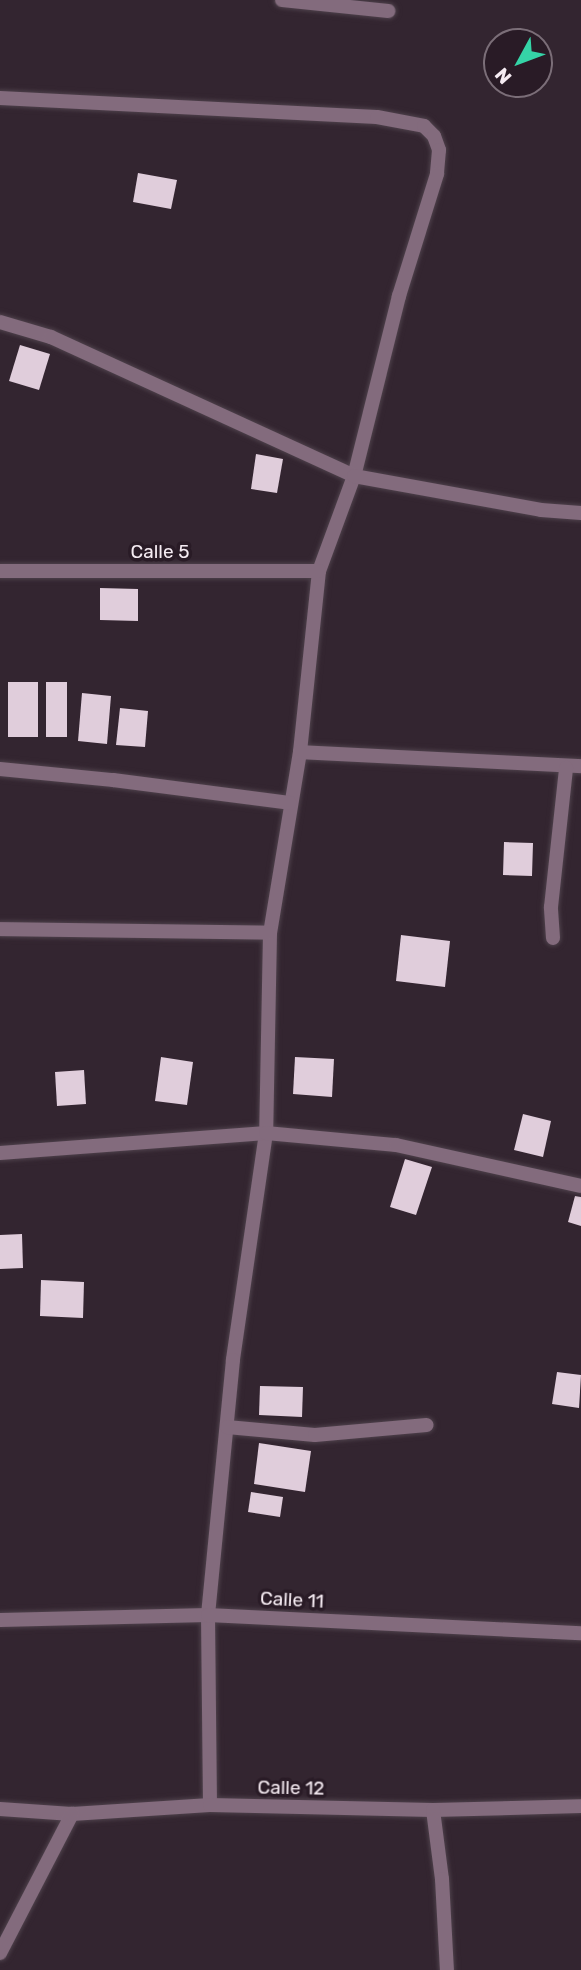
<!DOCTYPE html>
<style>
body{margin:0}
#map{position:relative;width:581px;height:1970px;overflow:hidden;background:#332530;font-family:Rubik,sans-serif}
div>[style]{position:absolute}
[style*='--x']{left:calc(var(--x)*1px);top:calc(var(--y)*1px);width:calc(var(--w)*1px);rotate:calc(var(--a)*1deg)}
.building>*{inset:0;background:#e0cddb}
.roads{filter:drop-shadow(0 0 2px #4e414b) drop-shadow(0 0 2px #4e414b)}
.minor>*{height:14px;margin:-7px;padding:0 7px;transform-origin:7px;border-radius:7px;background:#836b7d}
span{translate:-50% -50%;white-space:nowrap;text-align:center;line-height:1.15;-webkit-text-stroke:7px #291b26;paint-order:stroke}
.street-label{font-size:19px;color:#f5ebf2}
.north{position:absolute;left:483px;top:28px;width:70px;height:70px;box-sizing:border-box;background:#291b26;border:2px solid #7b6e78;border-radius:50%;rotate:229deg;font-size:19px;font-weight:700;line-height:28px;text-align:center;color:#f5ebf2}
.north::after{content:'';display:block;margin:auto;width:24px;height:32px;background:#35d4a7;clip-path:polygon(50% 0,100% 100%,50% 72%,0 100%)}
</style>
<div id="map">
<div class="building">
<i style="clip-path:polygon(138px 173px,177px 180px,171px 209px,133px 202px)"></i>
<i style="clip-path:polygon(20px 345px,50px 354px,39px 390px,9px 381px)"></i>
<i style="clip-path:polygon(256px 454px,283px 459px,277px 493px,251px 489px)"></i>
<i style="clip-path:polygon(100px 588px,138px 589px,138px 621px,100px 620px)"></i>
<i style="clip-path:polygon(8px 682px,38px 682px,38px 737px,8px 737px)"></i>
<i style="clip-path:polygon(46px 682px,67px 682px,67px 737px,46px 737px)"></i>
<i style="clip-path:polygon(82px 693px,111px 696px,107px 744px,78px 741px)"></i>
<i style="clip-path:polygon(120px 708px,148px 711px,145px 747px,116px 745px)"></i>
<i style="clip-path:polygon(504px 842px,533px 843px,532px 876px,503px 875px)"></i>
<i style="clip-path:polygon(401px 935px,450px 941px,445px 987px,396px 981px)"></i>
<i style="clip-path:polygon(161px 1057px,193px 1062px,187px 1105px,155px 1101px)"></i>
<i style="clip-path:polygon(295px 1057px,334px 1059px,332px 1097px,293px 1094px)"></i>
<i style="clip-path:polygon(84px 1070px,86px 1104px,57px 1106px,55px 1072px)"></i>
<i style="clip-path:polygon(523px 1114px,551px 1121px,543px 1157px,514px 1150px)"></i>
<i style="clip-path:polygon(405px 1159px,432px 1167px,416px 1215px,390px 1207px)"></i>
<i style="clip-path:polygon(575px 1196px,581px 1197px,581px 1226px,568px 1222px)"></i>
<i style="clip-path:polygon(22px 1234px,23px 1268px,0 1269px,0 1235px)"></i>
<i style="clip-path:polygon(41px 1280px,84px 1282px,83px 1318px,40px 1316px)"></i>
<i style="clip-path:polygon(557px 1372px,581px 1375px,579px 1408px,552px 1404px)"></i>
<i style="clip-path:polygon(260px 1386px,303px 1387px,302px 1417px,259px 1415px)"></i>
<i style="clip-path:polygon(259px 1443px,311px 1451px,305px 1492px,254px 1484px)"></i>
<i style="clip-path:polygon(251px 1492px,283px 1497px,280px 1517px,248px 1512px)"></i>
</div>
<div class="roads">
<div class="minor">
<i style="--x:282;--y:0;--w:107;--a:5.9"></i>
<i style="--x:0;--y:98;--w:377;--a:2.9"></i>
<i style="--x:377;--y:117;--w:48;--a:10.8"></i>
<i style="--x:424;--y:126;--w:14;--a:45"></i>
<i style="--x:434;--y:136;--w:15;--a:70"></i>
<i style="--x:439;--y:150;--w:24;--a:95"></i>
<i style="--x:437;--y:174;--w:128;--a:107.3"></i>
<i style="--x:399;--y:296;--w:186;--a:104"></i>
<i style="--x:354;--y:476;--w:101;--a:110.2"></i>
<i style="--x:319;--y:571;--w:182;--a:96"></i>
<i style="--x:300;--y:752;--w:183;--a:99.4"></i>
<i style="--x:270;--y:933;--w:200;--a:91.1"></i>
<i style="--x:266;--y:1133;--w:229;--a:98.3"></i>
<i style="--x:233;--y:1360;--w:256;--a:95.6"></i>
<i style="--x:208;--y:1615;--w:190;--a:89.4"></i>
<i style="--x:0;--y:322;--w:53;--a:16.4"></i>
<i style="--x:51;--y:337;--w:333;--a:24.6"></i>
<i style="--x:354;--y:476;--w:190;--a:10.3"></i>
<i style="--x:541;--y:510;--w:40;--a:4.3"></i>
<i style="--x:0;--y:571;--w:319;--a:0"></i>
<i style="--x:300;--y:752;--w:281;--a:2.9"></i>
<i style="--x:0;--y:769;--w:114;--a:5.6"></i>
<i style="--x:113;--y:780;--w:178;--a:7.4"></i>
<i style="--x:0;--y:929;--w:270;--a:0.8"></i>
<i style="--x:553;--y:938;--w:31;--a:-94"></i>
<i style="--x:551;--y:907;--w:140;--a:-83.8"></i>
<i style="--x:0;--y:1153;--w:267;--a:-4.3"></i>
<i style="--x:266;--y:1133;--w:131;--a:5.3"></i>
<i style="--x:396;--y:1145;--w:189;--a:12.5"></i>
<i style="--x:227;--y:1427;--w:88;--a:5.2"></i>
<i style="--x:315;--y:1435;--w:112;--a:-5.1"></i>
<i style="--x:0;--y:1620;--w:208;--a:-1.4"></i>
<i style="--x:208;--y:1615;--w:373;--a:2.8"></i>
<i style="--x:0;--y:1809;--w:72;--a:4"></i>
<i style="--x:72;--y:1814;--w:138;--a:-3.7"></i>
<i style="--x:210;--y:1805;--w:223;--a:1.3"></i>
<i style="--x:433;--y:1810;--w:148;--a:-1.5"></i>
<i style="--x:433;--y:1810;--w:70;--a:82.6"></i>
<i style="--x:442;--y:1879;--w:91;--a:86.9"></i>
<i style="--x:0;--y:1953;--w:157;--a:-62.6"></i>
</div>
</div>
<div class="street-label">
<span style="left:160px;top:552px">Calle 5</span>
<span style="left:292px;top:1600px;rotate:3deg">Calle 11</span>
<span style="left:291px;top:1788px;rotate:1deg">Calle 12</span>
</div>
<div class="north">N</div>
</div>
